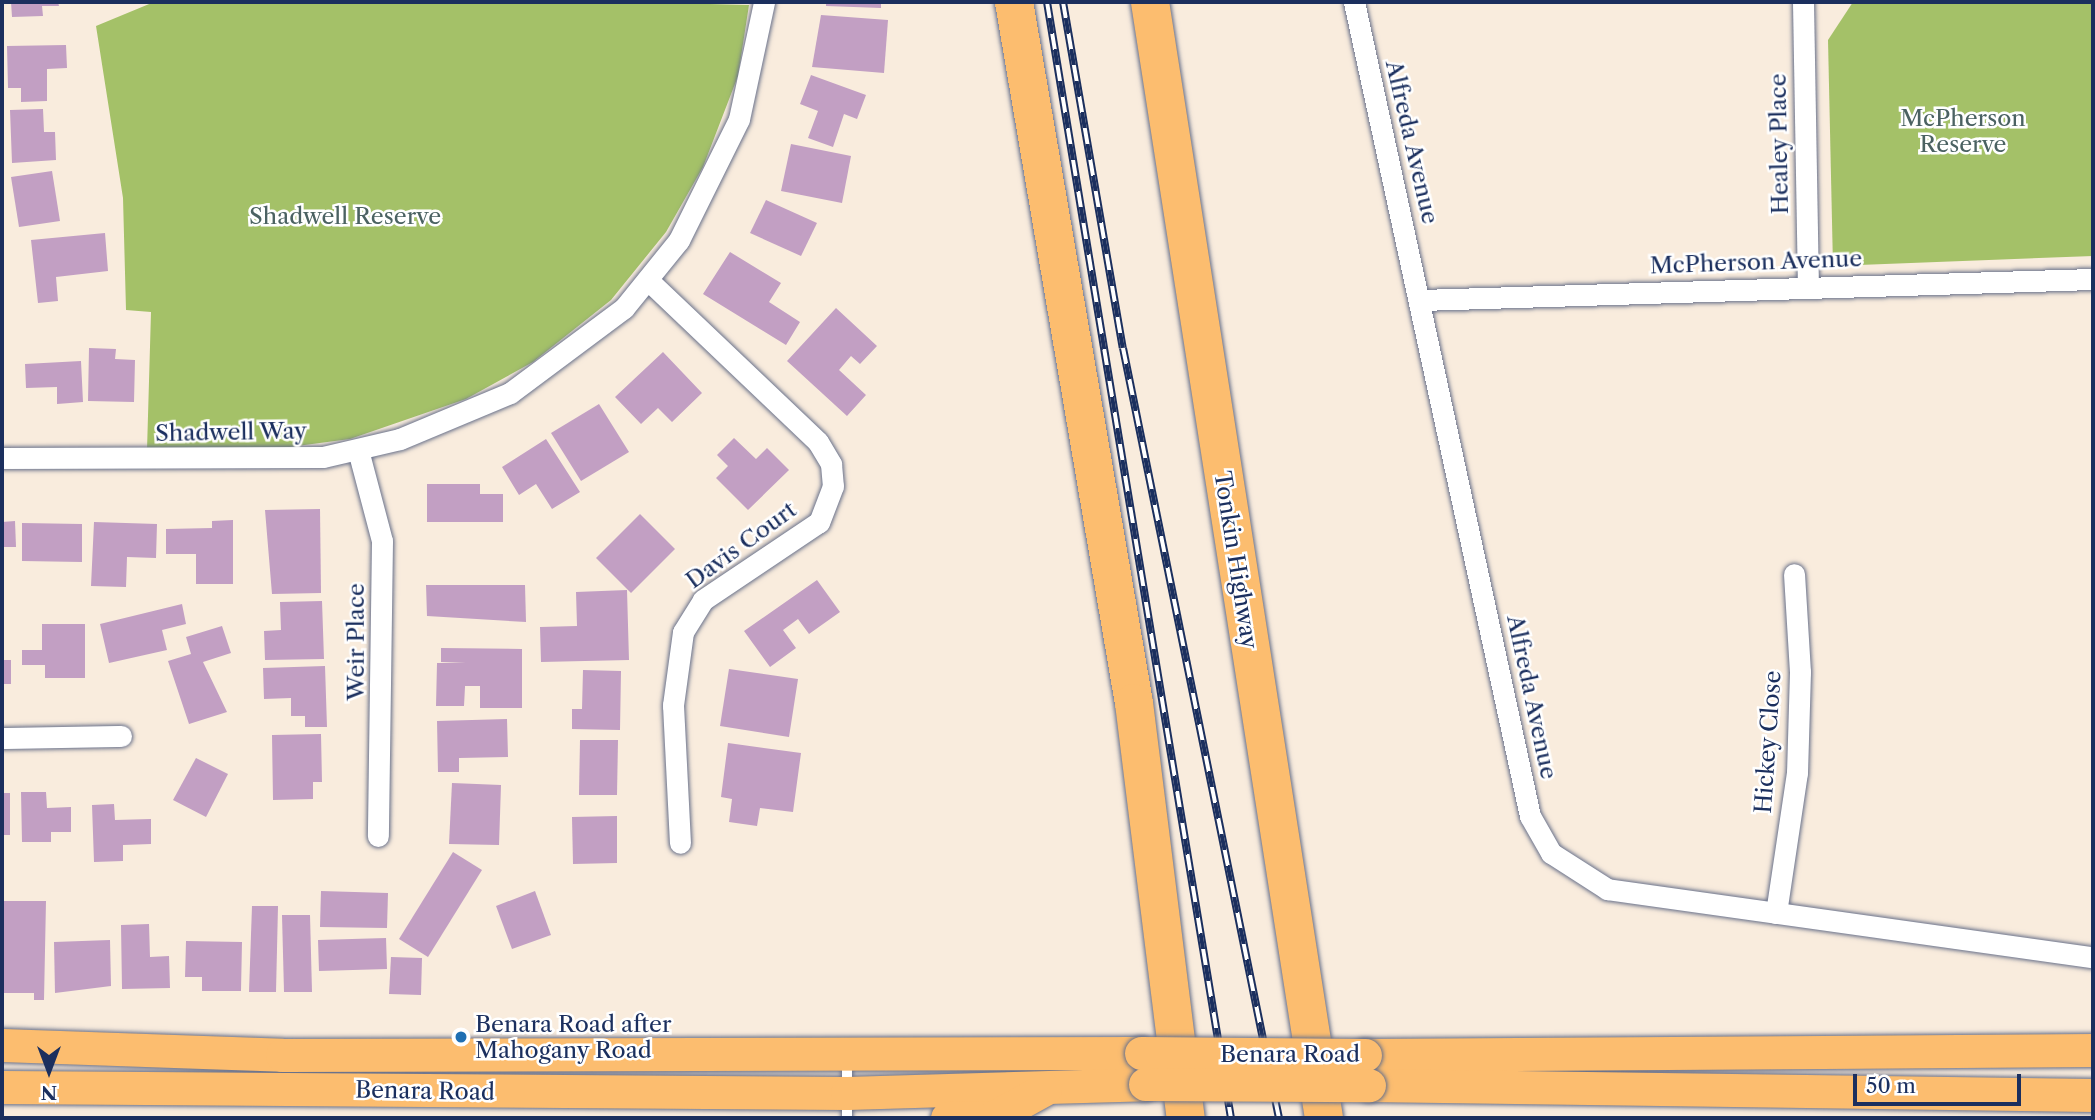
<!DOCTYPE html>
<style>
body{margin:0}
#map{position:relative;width:2095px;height:1120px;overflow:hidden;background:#f9ecdd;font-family:"Libre Caslon Text",serif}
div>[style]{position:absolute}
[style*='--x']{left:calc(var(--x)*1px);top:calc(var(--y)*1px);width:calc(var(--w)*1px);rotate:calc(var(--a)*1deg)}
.green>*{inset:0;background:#a4c168}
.building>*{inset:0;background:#c29fc3}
.roads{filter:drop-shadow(0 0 2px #69718a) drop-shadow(0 0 2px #69718a)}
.service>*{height:10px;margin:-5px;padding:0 5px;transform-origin:5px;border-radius:5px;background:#fff}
.minor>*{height:21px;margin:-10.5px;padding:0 10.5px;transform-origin:10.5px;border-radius:10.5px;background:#fff}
.primary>*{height:33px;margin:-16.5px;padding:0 16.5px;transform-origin:16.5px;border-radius:16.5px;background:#fcbd6f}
.motorway>*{height:38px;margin:-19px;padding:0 19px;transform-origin:19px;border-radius:19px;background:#fcbd6f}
.rail>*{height:8px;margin-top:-4px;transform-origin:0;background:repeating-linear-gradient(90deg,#fff 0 16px,#1b2f5e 0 32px);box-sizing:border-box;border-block:2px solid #1b2f5e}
.bridges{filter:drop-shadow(0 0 2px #69718a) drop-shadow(0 0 2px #69718a)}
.primary-bridge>*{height:33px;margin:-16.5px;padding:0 16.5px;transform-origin:16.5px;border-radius:16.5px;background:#fcbd6f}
.dots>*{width:19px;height:19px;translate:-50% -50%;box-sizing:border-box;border:4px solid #fff;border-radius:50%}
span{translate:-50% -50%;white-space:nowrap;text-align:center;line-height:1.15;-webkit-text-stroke:5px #fff;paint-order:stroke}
.park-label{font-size:23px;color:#4b6262}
.street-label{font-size:23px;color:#1b2f5e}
.poi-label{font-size:23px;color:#1b2f5e}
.left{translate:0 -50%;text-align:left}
.frame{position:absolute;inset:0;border:4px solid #1b2f5e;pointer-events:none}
.north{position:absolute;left:14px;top:1036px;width:70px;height:70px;-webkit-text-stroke:5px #fff;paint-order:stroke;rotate:180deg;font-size:19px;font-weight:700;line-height:28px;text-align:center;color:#1b2f5e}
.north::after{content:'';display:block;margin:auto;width:24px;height:32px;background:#1b2f5e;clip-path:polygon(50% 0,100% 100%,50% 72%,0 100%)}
.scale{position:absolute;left:1853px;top:1074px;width:168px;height:32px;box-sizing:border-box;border:4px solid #1b2f5e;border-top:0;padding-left:9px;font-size:21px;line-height:24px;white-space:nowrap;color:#1b2f5e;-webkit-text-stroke:5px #fff;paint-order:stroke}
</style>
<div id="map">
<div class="green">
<i style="clip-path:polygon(154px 2px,632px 2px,749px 5px,738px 76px,703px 167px,666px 232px,611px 300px,533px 362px,466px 399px,350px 439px,267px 450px,147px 450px,151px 312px,126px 310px,123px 198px,96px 26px)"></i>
<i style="clip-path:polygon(1853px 2px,2093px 2px,2093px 256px,1833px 266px,1828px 40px)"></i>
</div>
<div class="building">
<i style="clip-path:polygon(11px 2px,58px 2px,59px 6px,42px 6px,43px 16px,12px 17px)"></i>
<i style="clip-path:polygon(826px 2px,881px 2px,881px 8px,826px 6px)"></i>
<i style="clip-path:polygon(821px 15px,888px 20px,884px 73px,812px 67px)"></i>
<i style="clip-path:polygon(66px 45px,67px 68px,47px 69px,47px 101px,21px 102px,21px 88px,8px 88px,7px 46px)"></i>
<i style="clip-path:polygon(811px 75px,866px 95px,857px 119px,844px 114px,833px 147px,808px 138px,818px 111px,800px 104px)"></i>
<i style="clip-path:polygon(43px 109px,44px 132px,55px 132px,56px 160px,12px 163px,10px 110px)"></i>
<i style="clip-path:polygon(791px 144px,851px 156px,842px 203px,781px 191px)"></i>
<i style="clip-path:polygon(52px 171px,60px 221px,19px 227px,11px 177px)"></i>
<i style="clip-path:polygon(766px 200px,817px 223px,801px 256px,750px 233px)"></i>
<i style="clip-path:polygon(105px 233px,108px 271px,56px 277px,58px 301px,38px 303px,31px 240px)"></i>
<i style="clip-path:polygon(730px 252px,781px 283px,769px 302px,800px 322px,786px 345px,703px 294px)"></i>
<i style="clip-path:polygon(836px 308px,877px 346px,860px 364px,851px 356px,839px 370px,866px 395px,847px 416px,787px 361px)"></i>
<i style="clip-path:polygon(89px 348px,116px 349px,115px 359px,135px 360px,134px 402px,88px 401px)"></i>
<i style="clip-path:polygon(663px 352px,702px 393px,672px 422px,658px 408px,641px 424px,615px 397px)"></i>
<i style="clip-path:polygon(81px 361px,83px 402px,57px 404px,57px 387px,26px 388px,25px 364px)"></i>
<i style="clip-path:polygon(599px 404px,629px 452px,581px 481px,551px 433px)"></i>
<i style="clip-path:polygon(734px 438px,756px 459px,767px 448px,789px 470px,748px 510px,716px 478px,728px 466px,717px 455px)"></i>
<i style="clip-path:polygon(546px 439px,580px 492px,552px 509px,536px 484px,519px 495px,502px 467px)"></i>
<i style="clip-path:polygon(427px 484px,480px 484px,480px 494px,503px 494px,503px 522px,427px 522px)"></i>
<i style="clip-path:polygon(320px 509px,321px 593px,272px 594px,265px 510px)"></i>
<i style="clip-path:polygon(640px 514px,675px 549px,631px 593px,596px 558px)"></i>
<i style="clip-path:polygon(233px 520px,233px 584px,196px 584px,196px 554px,166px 554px,166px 529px,212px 528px,212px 521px)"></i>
<i style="clip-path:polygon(15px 521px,16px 547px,2px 547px,2px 522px)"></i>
<i style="clip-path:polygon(94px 522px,157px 524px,156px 558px,127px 557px,126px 587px,91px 586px)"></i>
<i style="clip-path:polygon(22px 523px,82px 524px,82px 562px,22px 561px)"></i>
<i style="clip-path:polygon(817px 580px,840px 612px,809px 634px,798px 619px,783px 630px,796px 648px,770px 667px,744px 631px)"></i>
<i style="clip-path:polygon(426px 585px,525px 585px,526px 622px,427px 616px)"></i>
<i style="clip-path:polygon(627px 590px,629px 660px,541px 662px,540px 627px,577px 626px,576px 592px)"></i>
<i style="clip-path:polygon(322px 601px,324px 659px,265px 660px,264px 631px,281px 630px,280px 602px)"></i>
<i style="clip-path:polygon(182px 604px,186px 624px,162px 630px,167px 650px,109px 663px,100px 624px)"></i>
<i style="clip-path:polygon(42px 624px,85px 624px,85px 678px,45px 678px,45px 665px,22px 665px,22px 650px,42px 650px)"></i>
<i style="clip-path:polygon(222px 626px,231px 653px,203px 662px,227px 712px,189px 724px,168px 661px,191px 654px,186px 637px)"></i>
<i style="clip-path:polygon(441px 648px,522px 649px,522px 708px,480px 708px,480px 686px,465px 686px,466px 668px,464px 706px,436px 706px,437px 663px,466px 663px,441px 662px)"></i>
<i style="clip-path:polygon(2px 660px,11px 660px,11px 684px,2px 684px)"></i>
<i style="clip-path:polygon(325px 666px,327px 727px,305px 727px,305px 716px,291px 716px,291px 698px,264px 699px,263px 668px)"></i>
<i style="clip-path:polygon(729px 669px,798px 679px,789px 737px,720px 726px)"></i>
<i style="clip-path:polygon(583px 670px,621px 671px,620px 730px,572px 729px,572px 709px,582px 709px)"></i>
<i style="clip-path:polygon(507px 719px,508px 757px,459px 758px,459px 772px,438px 772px,437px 721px)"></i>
<i style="clip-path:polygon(321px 734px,322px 782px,313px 782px,313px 799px,273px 800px,272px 735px)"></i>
<i style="clip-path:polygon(580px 740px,618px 740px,617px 795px,579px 795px)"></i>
<i style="clip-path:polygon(728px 743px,801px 753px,793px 812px,760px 808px,757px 826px,729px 822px,732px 799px,721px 797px)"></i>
<i style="clip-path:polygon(196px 758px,228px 774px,206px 817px,173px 800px)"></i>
<i style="clip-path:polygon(452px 783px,501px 785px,499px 845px,449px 844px)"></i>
<i style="clip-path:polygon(21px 792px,46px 792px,47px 808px,71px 807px,71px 832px,51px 832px,51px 842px,22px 842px)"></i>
<i style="clip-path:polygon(2px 793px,10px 793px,10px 835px,2px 835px)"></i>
<i style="clip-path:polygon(114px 804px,115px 820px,151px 819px,151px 844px,123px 845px,123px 861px,94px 862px,92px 805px)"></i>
<i style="clip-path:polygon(617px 816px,617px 863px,573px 864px,572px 817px)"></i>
<i style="clip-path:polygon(453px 852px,482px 870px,428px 957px,399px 939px)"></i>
<i style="clip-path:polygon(321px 891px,388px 893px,387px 928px,320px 927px)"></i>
<i style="clip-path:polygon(535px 891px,551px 935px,512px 949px,496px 906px)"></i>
<i style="clip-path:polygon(2px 901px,46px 901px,44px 1000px,34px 1000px,34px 993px,2px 993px)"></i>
<i style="clip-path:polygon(252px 906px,278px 906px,276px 992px,249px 992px)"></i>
<i style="clip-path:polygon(282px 915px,310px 915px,312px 992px,284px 992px)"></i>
<i style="clip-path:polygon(149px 924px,150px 957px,169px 956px,170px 988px,122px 989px,121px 925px)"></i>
<i style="clip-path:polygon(386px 938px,387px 969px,319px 971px,318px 940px)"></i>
<i style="clip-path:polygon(110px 940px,111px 986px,55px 993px,54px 942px)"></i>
<i style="clip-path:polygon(186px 941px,242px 942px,241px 991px,202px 991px,202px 977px,185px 977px)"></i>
<i style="clip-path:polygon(391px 957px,422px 958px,421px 995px,389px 994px)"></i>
</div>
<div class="roads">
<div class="service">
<i style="--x:847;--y:1058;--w:60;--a:90"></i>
</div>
<div class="minor">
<i style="--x:1354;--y:2;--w:833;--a:77.8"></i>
<i style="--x:1530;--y:816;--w:43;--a:60.4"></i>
<i style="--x:1551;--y:853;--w:67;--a:32.7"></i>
<i style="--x:1607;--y:889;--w:491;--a:8"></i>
<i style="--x:1803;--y:2;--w:284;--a:89"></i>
<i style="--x:649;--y:281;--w:233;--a:43.6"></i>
<i style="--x:818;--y:442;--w:26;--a:59"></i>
<i style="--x:831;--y:464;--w:22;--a:85"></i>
<i style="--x:833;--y:486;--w:39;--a:111"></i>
<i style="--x:819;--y:522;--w:140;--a:146.1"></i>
<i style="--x:703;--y:600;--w:38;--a:122"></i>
<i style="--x:683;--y:632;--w:74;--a:97.8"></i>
<i style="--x:673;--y:705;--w:138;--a:87.1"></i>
<i style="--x:1421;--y:300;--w:672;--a:-1.79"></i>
<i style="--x:358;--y:450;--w:94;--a:75.2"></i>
<i style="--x:382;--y:541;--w:295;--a:90.8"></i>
<i style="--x:2;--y:458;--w:321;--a:-0.2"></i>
<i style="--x:323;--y:457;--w:79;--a:-13.2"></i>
<i style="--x:400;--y:439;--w:119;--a:-22.7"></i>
<i style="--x:510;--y:393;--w:142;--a:-36.7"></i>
<i style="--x:624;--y:308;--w:87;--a:-51"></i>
<i style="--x:679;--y:240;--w:135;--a:-63.6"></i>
<i style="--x:739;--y:119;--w:120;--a:-77.9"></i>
<i style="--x:2;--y:738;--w:119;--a:-1"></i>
<i style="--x:1776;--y:913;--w:142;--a:-81.5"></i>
<i style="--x:1797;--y:773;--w:101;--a:-88.3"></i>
<i style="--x:1800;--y:672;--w:98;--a:-93.5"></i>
</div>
<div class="primary">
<i style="--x:2;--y:1045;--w:280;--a:2"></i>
<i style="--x:282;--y:1055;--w:859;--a:-0.13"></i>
<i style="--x:1365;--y:1055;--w:728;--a:-0.39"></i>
<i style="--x:1369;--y:1085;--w:724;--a:0.79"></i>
<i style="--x:2;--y:1087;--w:845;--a:0.41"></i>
<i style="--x:847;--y:1093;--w:298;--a:-1.7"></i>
<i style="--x:947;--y:1118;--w:47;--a:-1.2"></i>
<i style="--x:994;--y:1117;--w:58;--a:-28.8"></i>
</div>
<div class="motorway">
<i style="--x:1014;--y:2;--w:711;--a:80.29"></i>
<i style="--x:1134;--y:703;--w:418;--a:82.9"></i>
<i style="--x:1150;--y:2;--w:1129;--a:81.14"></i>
</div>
</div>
<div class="rail">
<i style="--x:1047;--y:2;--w:1131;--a:80.64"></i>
<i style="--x:1063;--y:2;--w:351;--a:80.2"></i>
<i style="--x:1123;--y:348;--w:786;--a:78.55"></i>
</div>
<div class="bridges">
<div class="primary-bridge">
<i style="--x:1141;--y:1053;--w:224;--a:0.5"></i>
<i style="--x:1145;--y:1084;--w:224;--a:0.3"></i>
</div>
</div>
<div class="dots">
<i style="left:461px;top:1037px;background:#1f6fb2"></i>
</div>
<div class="park-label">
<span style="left:1963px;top:131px">McPherson<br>Reserve</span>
<span style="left:345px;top:216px">Shadwell Reserve</span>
</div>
<div class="street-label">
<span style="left:1412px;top:142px;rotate:77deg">Alfreda Avenue</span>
<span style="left:1779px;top:144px;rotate:-91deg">Healey Place</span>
<span style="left:1756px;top:262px;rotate:-2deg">McPherson Avenue</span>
<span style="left:231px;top:432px;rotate:-1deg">Shadwell Way</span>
<span style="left:741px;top:545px;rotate:-36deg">Davis Court</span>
<span style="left:1236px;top:560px;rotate:81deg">Tonkin Highway</span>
<span style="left:356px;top:642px;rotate:-90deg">Weir Place</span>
<span style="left:1532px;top:697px;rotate:78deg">Alfreda Avenue</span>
<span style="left:1768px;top:742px;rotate:-86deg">Hickey Close</span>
<span style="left:1290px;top:1054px">Benara Road</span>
<span style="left:425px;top:1091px;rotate:1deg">Benara Road</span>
</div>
<div class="poi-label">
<span class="left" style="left:475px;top:1037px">Benara Road after<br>Mahogany Road</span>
</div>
<div class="frame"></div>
<div class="north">N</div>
<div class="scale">50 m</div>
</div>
